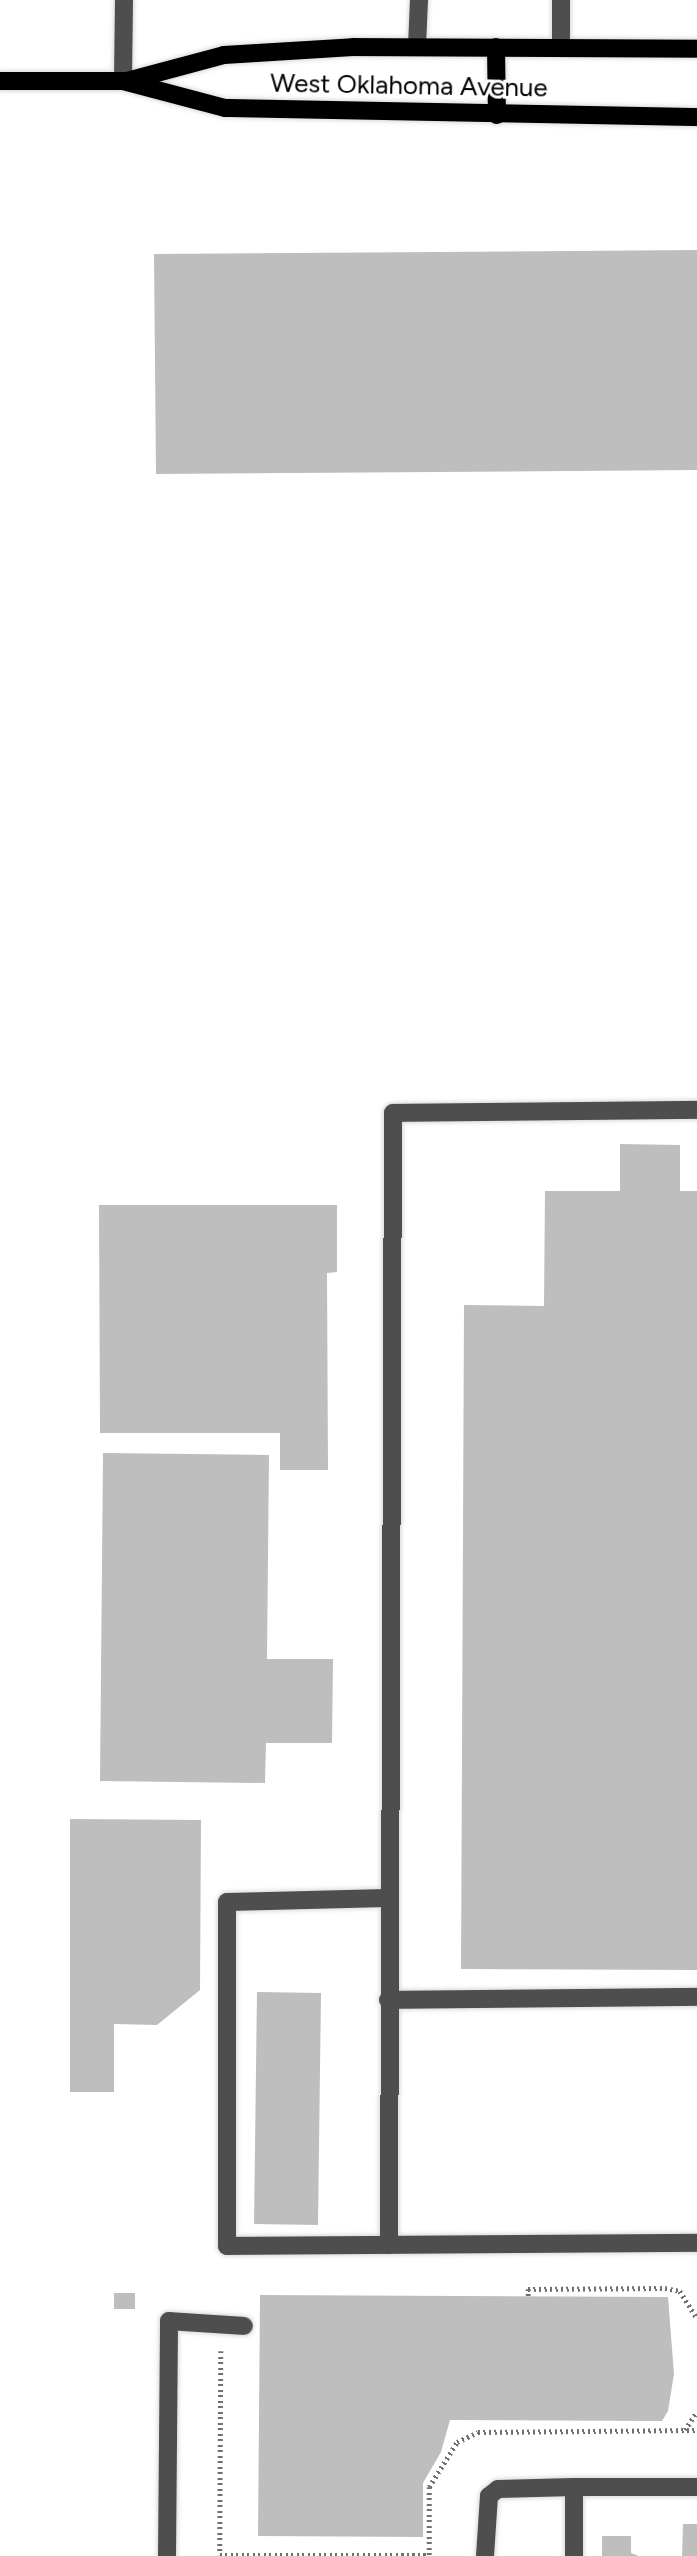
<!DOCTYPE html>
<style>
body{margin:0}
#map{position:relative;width:697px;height:2556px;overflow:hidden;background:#fff;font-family:Figtree,sans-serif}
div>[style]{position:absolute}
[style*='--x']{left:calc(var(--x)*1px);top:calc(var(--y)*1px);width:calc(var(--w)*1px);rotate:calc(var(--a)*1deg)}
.building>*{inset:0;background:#bebebe}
.path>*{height:4.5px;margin-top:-2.25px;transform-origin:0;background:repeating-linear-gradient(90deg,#707070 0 2px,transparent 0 5.5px)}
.roads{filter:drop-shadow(0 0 2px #dbdbdb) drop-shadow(0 0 2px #dbdbdb)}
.minor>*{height:18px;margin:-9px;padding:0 9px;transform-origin:9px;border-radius:9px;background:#4e4e4e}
.major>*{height:18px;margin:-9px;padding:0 9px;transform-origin:9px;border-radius:9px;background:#000}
span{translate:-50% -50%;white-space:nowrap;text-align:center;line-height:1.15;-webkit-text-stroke:6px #fff;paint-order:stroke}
.street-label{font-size:26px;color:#000}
</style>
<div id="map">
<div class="building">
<i style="clip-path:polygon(697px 250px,697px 470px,156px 474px,154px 254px)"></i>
<i style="clip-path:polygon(620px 1144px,680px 1145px,680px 1191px,697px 1191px,697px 1970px,461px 1969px,464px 1305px,544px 1306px,545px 1191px,620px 1191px)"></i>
<i style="clip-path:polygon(99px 1205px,337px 1205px,337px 1272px,327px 1273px,328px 1470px,280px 1470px,280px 1433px,100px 1433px)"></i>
<i style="clip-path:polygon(103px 1453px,269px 1455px,267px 1659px,333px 1659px,332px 1743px,266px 1743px,265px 1783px,100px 1781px)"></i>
<i style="clip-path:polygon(70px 1819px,201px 1820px,200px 1990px,157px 2025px,114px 2024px,114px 2092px,70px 2092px)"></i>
<i style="clip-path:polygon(257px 1992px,321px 1993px,318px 2225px,254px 2224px)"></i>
<i style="clip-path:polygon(114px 2293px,135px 2293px,135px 2309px,114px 2309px)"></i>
<i style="clip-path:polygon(260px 2295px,668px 2297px,674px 2374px,668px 2411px,662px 2421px,450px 2420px,441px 2452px,423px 2483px,423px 2537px,258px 2536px)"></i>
<i style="clip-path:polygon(683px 2524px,697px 2524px,697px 2556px,682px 2556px)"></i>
<i style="clip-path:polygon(602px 2536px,631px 2536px,631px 2553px,639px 2556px,602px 2556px)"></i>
</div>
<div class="path">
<i style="--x:528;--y:2296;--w:7;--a:-90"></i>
<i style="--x:528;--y:2289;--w:137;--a:-0.4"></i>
<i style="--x:665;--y:2288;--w:15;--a:11"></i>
<i style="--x:680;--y:2291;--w:32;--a:58"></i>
<i style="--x:221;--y:2351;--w:204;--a:90.3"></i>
<i style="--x:220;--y:2555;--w:209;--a:0"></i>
<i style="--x:429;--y:2555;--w:68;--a:-90"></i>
<i style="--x:429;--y:2487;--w:53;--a:-58.1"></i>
<i style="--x:457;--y:2442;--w:23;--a:-25"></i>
<i style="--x:478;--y:2432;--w:219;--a:-0.5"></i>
<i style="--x:685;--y:2430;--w:22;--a:-58"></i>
</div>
<div class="roads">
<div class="minor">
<i style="--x:417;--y:46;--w:46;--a:-87.5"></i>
<i style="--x:561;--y:48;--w:48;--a:-90"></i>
<i style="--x:123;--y:81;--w:81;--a:-89.3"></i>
<i style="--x:388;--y:1898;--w:161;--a:178.6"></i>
<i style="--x:227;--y:1902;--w:344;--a:90"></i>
<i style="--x:227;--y:2246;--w:470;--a:-0.4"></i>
<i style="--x:388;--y:2000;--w:309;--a:-0.6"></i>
<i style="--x:389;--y:2245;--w:1132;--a:-89.8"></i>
<i style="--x:393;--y:1113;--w:304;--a:-0.6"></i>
<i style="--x:167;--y:2556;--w:235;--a:-89.5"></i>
<i style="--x:169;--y:2321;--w:75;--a:3.8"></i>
<i style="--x:485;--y:2556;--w:60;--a:-86.2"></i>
<i style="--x:489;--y:2496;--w:11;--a:-38"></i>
<i style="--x:498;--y:2489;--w:76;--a:-1.5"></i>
<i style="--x:574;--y:2556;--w:69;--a:-90"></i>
<i style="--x:574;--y:2487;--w:123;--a:0"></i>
</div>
<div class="major">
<i style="--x:496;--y:47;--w:68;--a:89.2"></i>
<i style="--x:0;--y:81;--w:123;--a:0"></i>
<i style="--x:123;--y:81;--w:106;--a:14.8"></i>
<i style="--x:225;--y:108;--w:472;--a:1.1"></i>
<i style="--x:127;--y:81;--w:100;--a:-15"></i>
<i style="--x:224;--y:55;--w:129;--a:-3.5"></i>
<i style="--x:353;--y:47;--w:344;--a:0.3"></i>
</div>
</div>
<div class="street-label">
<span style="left:409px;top:86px;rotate:1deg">West Oklahoma Avenue</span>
</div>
</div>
